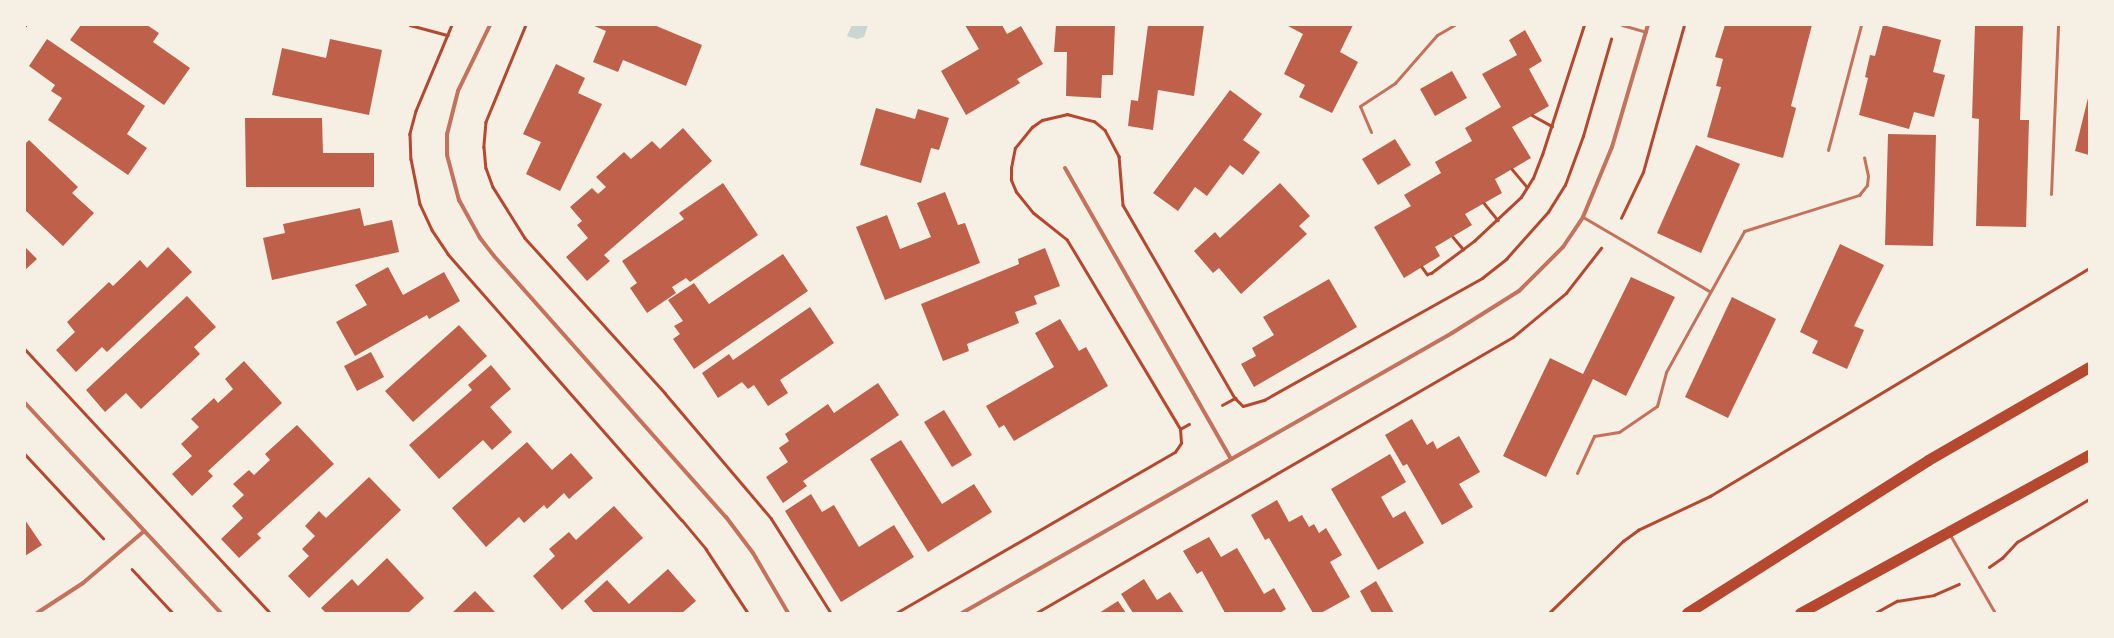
<!DOCTYPE html>
<style>
body{margin:0}
#map{position:relative;width:2114px;height:638px;overflow:hidden;background:#f6efe4;font-family:"Source Sans 3",sans-serif}
div>[style]{position:absolute}
[style*='--x']{left:calc(var(--x)*1px);top:calc(var(--y)*1px);width:calc(var(--w)*1px);rotate:calc(var(--a)*1deg)}
.water>*{inset:0;background:#c9d6d2}
.building>*{inset:0;background:#bf614a}
.path>*{height:2.5px;margin:-1.25px;padding:0 1.25px;transform-origin:1.25px;border-radius:1.25px;background:#b5482f}
.service>*{height:3px;margin:-1.5px;padding:0 1.5px;transform-origin:1.5px;border-radius:1.5px;background:#c5725c}
.minor>*{height:4px;margin:-2px;padding:0 2px;transform-origin:2px;border-radius:2px;background:#c5725c}
.trunk>*{height:11px;margin:-5.5px;padding:0 5.5px;transform-origin:5.5px;border-radius:5.5px;background:#b5482f}
span{translate:-50% -50%;white-space:nowrap;text-align:center;line-height:1.15;-webkit-text-stroke:4px #f6efe4;paint-order:stroke}
.frame{position:absolute;inset:0;border:26px solid #f6efe4;pointer-events:none}
</style>
<div id="map">
<div class="water">
<i style="clip-path:polygon(852px 25px,868px 25px,864px 37px,857px 39px,847px 36px)"></i>
</div>
<div class="building">
<i style="clip-path:polygon(81px 25px,147px 25px,159px 33px,153px 42px,190px 68px,164px 105px,70px 40px)"></i>
<i style="clip-path:polygon(592px 25px,654px 25px,702px 45px,686px 86px,623px 60px,618px 72px,593px 62px,606px 31px)"></i>
<i style="clip-path:polygon(965px 25px,1002px 25px,1007px 34px,1021px 26px,1043px 64px,1017px 79px,1020px 83px,966px 115px,941px 71px,979px 49px)"></i>
<i style="clip-path:polygon(1056px 25px,1115px 25px,1113px 75px,1102px 75px,1101px 98px,1066px 96px,1067px 52px,1054px 52px)"></i>
<i style="clip-path:polygon(1148px 25px,1204px 25px,1194px 96px,1158px 90px,1153px 130px,1128px 126px,1131px 100px,1138px 101px)"></i>
<i style="clip-path:polygon(1286px 25px,1353px 25px,1340px 52px,1358px 62px,1332px 113px,1299px 97px,1305px 85px,1284px 74px,1303px 34px)"></i>
<i style="clip-path:polygon(1725px 25px,1812px 25px,1791px 106px,1796px 108px,1783px 158px,1707px 137px,1721px 87px,1716px 86px,1723px 59px,1715px 57px)"></i>
<i style="clip-path:polygon(1883px 25px,1941px 40px,1933px 72px,1945px 75px,1934px 117px,1914px 112px,1909px 129px,1859px 115px,1868px 78px,1865px 77px,1870px 55px,1875px 56px)"></i>
<i style="clip-path:polygon(1975px 25px,2023px 25px,2020px 120px,2029px 120px,2026px 227px,1976px 226px,1979px 119px,1972px 118px)"></i>
<i style="clip-path:polygon(1525px 30px,1542px 61px,1529px 69px,1549px 106px,1512px 127px,1531px 158px,1495px 179px,1502px 193px,1465px 214px,1472px 225px,1435px 247px,1440px 256px,1404px 278px,1374px 227px,1411px 206px,1404px 195px,1441px 173px,1435px 162px,1472px 141px,1465px 128px,1501px 107px,1482px 74px,1517px 55px,1509px 40px)"></i>
<i style="clip-path:polygon(47px 39px,145px 106px,127px 134px,147px 148px,128px 175px,48px 120px,62px 98px,51px 91px,55px 85px,29px 66px)"></i>
<i style="clip-path:polygon(330px 39px,382px 50px,369px 115px,272px 95px,282px 48px,326px 58px)"></i>
<i style="clip-path:polygon(556px 64px,585px 78px,578px 93px,602px 104px,560px 191px,526px 174px,541px 142px,523px 134px)"></i>
<i style="clip-path:polygon(1452px 71px,1467px 98px,1435px 116px,1420px 89px)"></i>
<i style="clip-path:polygon(1230px 90px,1262px 114px,1243px 140px,1260px 152px,1243px 175px,1230px 165px,1207px 196px,1195px 187px,1178px 211px,1153px 193px)"></i>
<i style="clip-path:polygon(2088px 98px,2089px 98px,2089px 155px,2075px 151px)"></i>
<i style="clip-path:polygon(876px 108px,915px 119px,918px 109px,949px 118px,939px 150px,931px 148px,921px 183px,860px 165px)"></i>
<i style="clip-path:polygon(245px 118px,322px 118px,323px 153px,374px 153px,374px 187px,246px 187px)"></i>
<i style="clip-path:polygon(683px 128px,712px 161px,604px 255px,610px 261px,587px 281px,566px 257px,588px 238px,577px 225px,582px 221px,570px 207px,592px 188px,598px 194px,606px 187px,596px 177px,624px 152px,631px 159px,652px 141px,660px 149px)"></i>
<i style="clip-path:polygon(1888px 134px,1936px 135px,1933px 246px,1885px 245px)"></i>
<i style="clip-path:polygon(1395px 139px,1411px 165px,1378px 185px,1362px 159px)"></i>
<i style="clip-path:polygon(29px 140px,78px 187px,72px 193px,94px 213px,63px 246px,25px 210px,25px 144px)"></i>
<i style="clip-path:polygon(1696px 145px,1740px 164px,1701px 253px,1657px 233px)"></i>
<i style="clip-path:polygon(723px 183px,758px 235px,690px 282px,686px 278px,672px 287px,676px 293px,647px 313px,630px 288px,637px 283px,622px 261px,684px 219px,679px 213px)"></i>
<i style="clip-path:polygon(1280px 183px,1310px 216px,1299px 226px,1307px 234px,1241px 294px,1219px 268px,1213px 273px,1194px 251px,1215px 232px,1220px 238px)"></i>
<i style="clip-path:polygon(945px 192px,958px 225px,965px 223px,980px 263px,885px 300px,856px 227px,887px 215px,900px 249px,931px 237px,917px 203px)"></i>
<i style="clip-path:polygon(360px 208px,364px 226px,392px 220px,399px 252px,272px 280px,263px 238px,285px 233px,283px 224px)"></i>
<i style="clip-path:polygon(1840px 244px,1884px 265px,1854px 326px,1864px 330px,1847px 369px,1812px 353px,1818px 341px,1800px 332px)"></i>
<i style="clip-path:polygon(25px 247px,37px 259px,25px 270px)"></i>
<i style="clip-path:polygon(168px 247px,192px 272px,107px 352px,102px 347px,76px 372px,56px 350px,75px 332px,67px 322px,109px 282px,113px 286px,140px 260px,147px 268px)"></i>
<i style="clip-path:polygon(1045px 248px,1060px 286px,1034px 296px,1037px 304px,1015px 312px,1019px 323px,967px 344px,969px 351px,943px 361px,921px 304px,1019px 264px,1018px 259px)"></i>
<i style="clip-path:polygon(783px 254px,808px 291px,694px 369px,673px 339px,680px 334px,674px 326px,683px 321px,668px 300px,694px 283px,709px 304px)"></i>
<i style="clip-path:polygon(388px 267px,403px 295px,444px 272px,460px 301px,429px 319px,427px 315px,355px 356px,336px 322px,367px 305px,355px 285px)"></i>
<i style="clip-path:polygon(1631px 277px,1675px 297px,1626px 396px,1593px 379px,1546px 477px,1503px 456px,1550px 358px,1583px 374px)"></i>
<i style="clip-path:polygon(1329px 279px,1357px 327px,1254px 387px,1241px 364px,1256px 356px,1252px 348px,1274px 335px,1263px 317px)"></i>
<i style="clip-path:polygon(187px 296px,216px 327px,194px 347px,200px 354px,141px 409px,126px 393px,105px 412px,86px 390px)"></i>
<i style="clip-path:polygon(1732px 297px,1776px 319px,1728px 418px,1685px 397px)"></i>
<i style="clip-path:polygon(810px 307px,834px 343px,780px 380px,788px 393px,768px 406px,754px 385px,748px 389px,742px 382px,718px 398px,702px 373px,729px 354px,733px 360px)"></i>
<i style="clip-path:polygon(1060px 319px,1079px 351px,1086px 347px,1108px 386px,1014px 441px,1004px 425px,999px 428px,986px 406px,1054px 367px,1035px 333px)"></i>
<i style="clip-path:polygon(459px 325px,487px 356px,413px 422px,385px 391px)"></i>
<i style="clip-path:polygon(371px 352px,384px 377px,357px 391px,344px 366px)"></i>
<i style="clip-path:polygon(244px 361px,282px 403px,208px 471px,213px 476px,192px 496px,172px 474px,192px 456px,181px 444px,199px 427px,191px 419px,214px 398px,218px 403px,233px 389px,225px 379px)"></i>
<i style="clip-path:polygon(491px 365px,511px 389px,490px 407px,512px 432px,492px 450px,483px 440px,439px 479px,409px 445px,472px 390px,468px 385px)"></i>
<i style="clip-path:polygon(878px 383px,899px 415px,803px 481px,807px 486px,783px 503px,766px 477px,788px 462px,779px 448px,789px 441px,785px 434px,828px 404px,834px 413px)"></i>
<i style="clip-path:polygon(944px 410px,972px 455px,952px 467px,924px 422px)"></i>
<i style="clip-path:polygon(1412px 419px,1427px 445px,1433px 441px,1437px 449px,1459px 436px,1480px 472px,1459px 484px,1473px 507px,1442px 525px,1407px 464px,1403px 466px,1385px 435px)"></i>
<i style="clip-path:polygon(297px 425px,334px 464px,257px 534px,261px 538px,239px 558px,221px 539px,243px 518px,232px 506px,244px 495px,233px 484px,249px 470px,254px 475px,270px 460px,265px 454px)"></i>
<i style="clip-path:polygon(901px 440px,942px 504px,974px 484px,992px 512px,928px 552px,870px 459px)"></i>
<i style="clip-path:polygon(527px 442px,552px 470px,571px 453px,593px 478px,569px 499px,564px 493px,547px 509px,544px 505px,524px 523px,519px 517px,486px 547px,452px 508px)"></i>
<i style="clip-path:polygon(1390px 454px,1406px 482px,1381px 497px,1393px 518px,1405px 511px,1424px 543px,1378px 570px,1331px 489px)"></i>
<i style="clip-path:polygon(369px 477px,401px 510px,309px 598px,288px 576px,309px 556px,302px 549px,315px 536px,305px 526px,319px 511px,326px 518px)"></i>
<i style="clip-path:polygon(811px 494px,822px 512px,834px 505px,859px 547px,894px 525px,914px 557px,841px 602px,785px 511px)"></i>
<i style="clip-path:polygon(1277px 500px,1289px 522px,1302px 515px,1309px 527px,1314px 524px,1319px 533px,1326px 528px,1342px 555px,1330px 562px,1350px 597px,1321px 613px,1313px 613px,1269px 538px,1265px 540px,1251px 515px)"></i>
<i style="clip-path:polygon(614px 506px,643px 538px,562px 610px,533px 576px,555px 556px,549px 549px,569px 532px,576px 540px)"></i>
<i style="clip-path:polygon(25px 520px,42px 545px,25px 556px)"></i>
<i style="clip-path:polygon(1209px 537px,1221px 557px,1237px 548px,1264px 594px,1274px 588px,1286px 609px,1280px 613px,1225px 613px,1202px 571px,1197px 574px,1183px 551px)"></i>
<i style="clip-path:polygon(387px 558px,424px 598px,408px 613px,326px 613px,321px 608px,352px 579px,358px 586px)"></i>
<i style="clip-path:polygon(668px 569px,696px 601px,682px 613px,594px 613px,584px 601px,607px 580px,629px 604px)"></i>
<i style="clip-path:polygon(1144px 579px,1157px 600px,1170px 592px,1184px 613px,1133px 613px,1121px 594px)"></i>
<i style="clip-path:polygon(1376px 581px,1394px 613px,1372px 613px,1360px 591px)"></i>
<i style="clip-path:polygon(475px 591px,496px 613px,452px 613px)"></i>
<i style="clip-path:polygon(1118px 601px,1126px 613px,1099px 613px)"></i>
</div>
<div class="path">
<i style="--x:410;--y:25;--w:39;--a:15"></i>
<i style="--x:452;--y:25;--w:93;--a:112.7"></i>
<i style="--x:416;--y:111;--w:24;--a:105"></i>
<i style="--x:410;--y:134;--w:25;--a:88"></i>
<i style="--x:411;--y:159;--w:46;--a:78.7"></i>
<i style="--x:420;--y:204;--w:29;--a:65"></i>
<i style="--x:432;--y:230;--w:29;--a:56"></i>
<i style="--x:448;--y:254;--w:354;--a:48.7"></i>
<i style="--x:682;--y:520;--w:38;--a:50"></i>
<i style="--x:706;--y:549;--w:77;--a:56.7"></i>
<i style="--x:526;--y:25;--w:105;--a:112.4"></i>
<i style="--x:486;--y:122;--w:25;--a:95"></i>
<i style="--x:484;--y:147;--w:21;--a:85"></i>
<i style="--x:486;--y:168;--w:20;--a:70"></i>
<i style="--x:493;--y:187;--w:60;--a:57.9"></i>
<i style="--x:525;--y:238;--w:209;--a:47.9"></i>
<i style="--x:665;--y:393;--w:164;--a:49.7"></i>
<i style="--x:771;--y:518;--w:112;--a:57.7"></i>
<i style="--x:25;--y:26;--w:1;--a:-90"></i>
<i style="--x:1532;--y:115;--w:23;--a:29"></i>
<i style="--x:1512;--y:169;--w:23;--a:50"></i>
<i style="--x:1484;--y:203;--w:22;--a:51"></i>
<i style="--x:1621;--y:218;--w:51;--a:-64.4"></i>
<i style="--x:1643;--y:172;--w:153;--a:-74.4"></i>
<i style="--x:1453;--y:237;--w:16;--a:50"></i>
<i style="--x:1422;--y:267;--w:9;--a:54"></i>
<i style="--x:1427;--y:274;--w:4;--a:-14"></i>
<i style="--x:1431;--y:273;--w:54;--a:-36.7"></i>
<i style="--x:1474;--y:241;--w:64;--a:-43.1"></i>
<i style="--x:1521;--y:197;--w:22;--a:-58"></i>
<i style="--x:1533;--y:178;--w:25;--a:-69"></i>
<i style="--x:1542;--y:155;--w:137;--a:-72.1"></i>
<i style="--x:25;--y:349;--w:360;--a:47.1"></i>
<i style="--x:1222;--y:405;--w:15;--a:-28"></i>
<i style="--x:1235;--y:398;--w:11;--a:45"></i>
<i style="--x:1243;--y:406;--w:22;--a:-16"></i>
<i style="--x:1264;--y:400;--w:250;--a:-29.2"></i>
<i style="--x:1482;--y:278;--w:31;--a:-38"></i>
<i style="--x:1506;--y:259;--w:63;--a:-48.2"></i>
<i style="--x:1548;--y:212;--w:32;--a:-58"></i>
<i style="--x:1565;--y:185;--w:52;--a:-69.8"></i>
<i style="--x:1583;--y:136;--w:101;--a:-73.9"></i>
<i style="--x:1180;--y:429;--w:220;--a:-120.9"></i>
<i style="--x:1067;--y:240;--w:43;--a:-141.5"></i>
<i style="--x:1033;--y:213;--w:27;--a:-129"></i>
<i style="--x:1016;--y:192;--w:13;--a:-113"></i>
<i style="--x:1011;--y:180;--w:12;--a:-90"></i>
<i style="--x:1011;--y:168;--w:20;--a:-79"></i>
<i style="--x:1015;--y:148;--w:27;--a:-51"></i>
<i style="--x:1032;--y:127;--w:12;--a:-35"></i>
<i style="--x:1042;--y:120;--w:26;--a:-13"></i>
<i style="--x:1067;--y:114;--w:28;--a:15"></i>
<i style="--x:1094;--y:121;--w:14;--a:39"></i>
<i style="--x:1105;--y:130;--w:30;--a:62"></i>
<i style="--x:1119;--y:156;--w:49;--a:85.3"></i>
<i style="--x:1123;--y:205;--w:223;--a:59.9"></i>
<i style="--x:25;--y:454;--w:115;--a:47.1"></i>
<i style="--x:1989;--y:567;--w:16;--a:-35"></i>
<i style="--x:2002;--y:558;--w:22;--a:-47"></i>
<i style="--x:2017;--y:542;--w:84;--a:-30.8"></i>
<i style="--x:132;--y:569;--w:60;--a:47"></i>
<i style="--x:896;--y:613;--w:322;--a:-30"></i>
<i style="--x:1175;--y:452;--w:11;--a:-56"></i>
<i style="--x:1181;--y:443;--w:14;--a:-94"></i>
<i style="--x:1180;--y:429;--w:10;--a:-29"></i>
<i style="--x:1036;--y:613;--w:551;--a:-30.05"></i>
<i style="--x:1513;--y:337;--w:69;--a:-39.7"></i>
<i style="--x:1566;--y:293;--w:57;--a:-52.1"></i>
<i style="--x:1549;--y:613;--w:103;--a:-44.2"></i>
<i style="--x:1623;--y:541;--w:19;--a:-36"></i>
<i style="--x:1638;--y:530;--w:80;--a:-25.3"></i>
<i style="--x:1710;--y:496;--w:442;--a:-31"></i>
<i style="--x:1875;--y:613;--w:25;--a:-29"></i>
<i style="--x:1897;--y:601;--w:37;--a:-9"></i>
<i style="--x:1934;--y:595;--w:27;--a:-24"></i>
</div>
<div class="service">
<i style="--x:1622;--y:25;--w:25;--a:16"></i>
<i style="--x:1371;--y:132;--w:28;--a:-113"></i>
<i style="--x:1360;--y:106;--w:42;--a:-33.3"></i>
<i style="--x:1395;--y:83;--w:64;--a:-48.8"></i>
<i style="--x:1437;--y:35;--w:20;--a:-30"></i>
<i style="--x:1828;--y:150;--w:129;--a:-75.2"></i>
<i style="--x:2051;--y:194;--w:169;--a:-87.6"></i>
<i style="--x:1583;--y:217;--w:146;--a:30.4"></i>
<i style="--x:1577;--y:473;--w:41;--a:-65.3"></i>
<i style="--x:1594;--y:436;--w:25;--a:-9"></i>
<i style="--x:1619;--y:432;--w:46;--a:-34.4"></i>
<i style="--x:1657;--y:406;--w:35;--a:-75"></i>
<i style="--x:1666;--y:372;--w:161;--a:-61"></i>
<i style="--x:1744;--y:231;--w:121;--a:-17.4"></i>
<i style="--x:1859;--y:195;--w:13;--a:-51"></i>
<i style="--x:1867;--y:185;--w:9;--a:-84"></i>
<i style="--x:1868;--y:176;--w:19;--a:-102"></i>
<i style="--x:1949;--y:533;--w:92;--a:60.1"></i>
</div>
<div class="minor">
<i style="--x:490;--y:25;--w:73;--a:115.9"></i>
<i style="--x:458;--y:91;--w:44;--a:104.3"></i>
<i style="--x:447;--y:134;--w:21;--a:90"></i>
<i style="--x:447;--y:155;--w:47;--a:75.1"></i>
<i style="--x:459;--y:200;--w:43;--a:61.1"></i>
<i style="--x:480;--y:238;--w:23;--a:52"></i>
<i style="--x:494;--y:256;--w:349;--a:48.4"></i>
<i style="--x:726;--y:517;--w:45;--a:53.1"></i>
<i style="--x:753;--y:553;--w:69;--a:59.7"></i>
<i style="--x:1065;--y:168;--w:335;--a:60.3"></i>
<i style="--x:25;--y:403;--w:287;--a:47"></i>
<i style="--x:37;--y:613;--w:55;--a:-33.1"></i>
<i style="--x:83;--y:583;--w:80;--a:-40.4"></i>
<i style="--x:962;--y:613;--w:564;--a:-29.74"></i>
<i style="--x:1452;--y:333;--w:79;--a:-32.1"></i>
<i style="--x:1519;--y:291;--w:62;--a:-45"></i>
<i style="--x:1563;--y:247;--w:36;--a:-56"></i>
<i style="--x:1583;--y:217;--w:76;--a:-67.5"></i>
<i style="--x:1612;--y:147;--w:127;--a:-73.6"></i>
</div>
<div class="trunk">
<i style="--x:1687;--y:613;--w:285;--a:-32.4"></i>
<i style="--x:1928;--y:460;--w:186;--a:-30"></i>
<i style="--x:1800;--y:613;--w:329;--a:-28.7"></i>
</div>
<div class="frame"></div>
</div>
